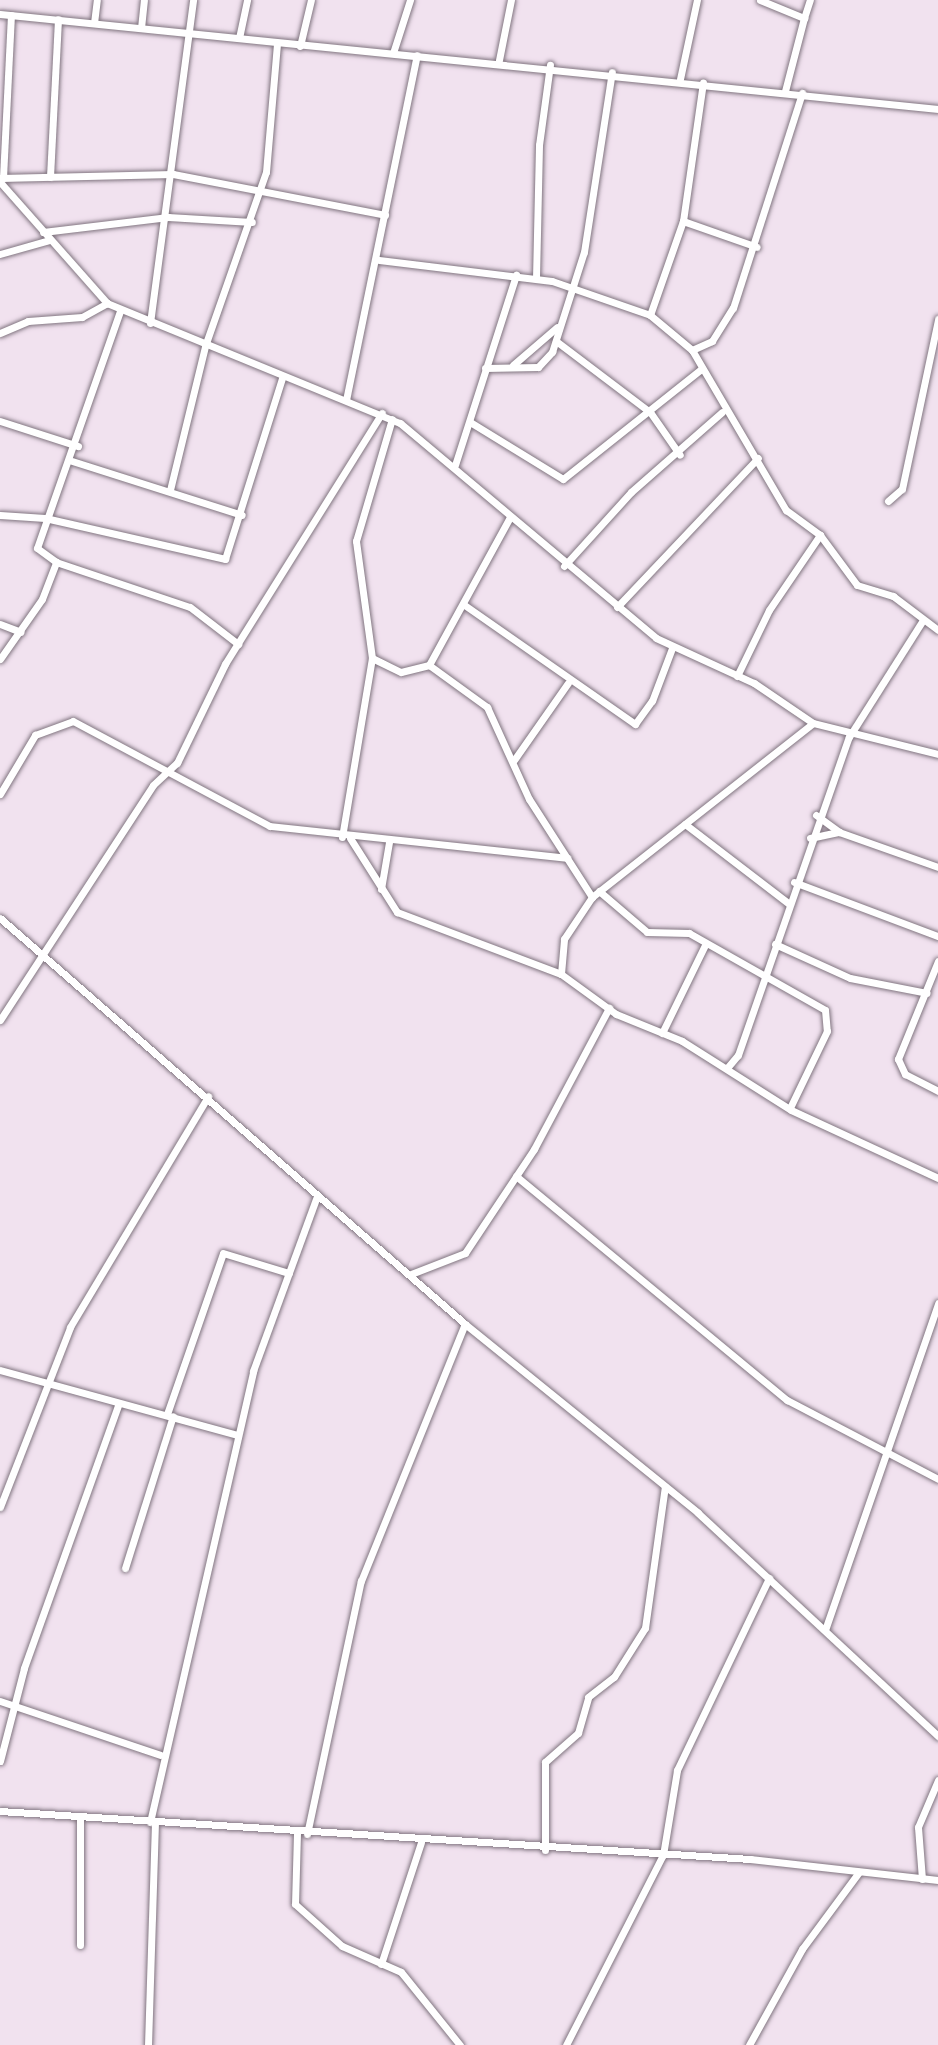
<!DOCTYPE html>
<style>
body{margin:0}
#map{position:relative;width:938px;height:2045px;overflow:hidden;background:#f1e2ef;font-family:Manrope,sans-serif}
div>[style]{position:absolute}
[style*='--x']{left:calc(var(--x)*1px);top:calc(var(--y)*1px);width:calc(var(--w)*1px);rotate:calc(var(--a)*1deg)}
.roads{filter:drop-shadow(0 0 2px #817580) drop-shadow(0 0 2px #817580)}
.minor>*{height:7px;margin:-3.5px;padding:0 3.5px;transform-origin:3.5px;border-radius:3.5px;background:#fff}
span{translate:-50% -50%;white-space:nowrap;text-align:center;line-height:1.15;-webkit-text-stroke:8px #f1e2ef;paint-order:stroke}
</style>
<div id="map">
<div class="roads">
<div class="minor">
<i style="--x:760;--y:0;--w:48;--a:22.2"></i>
<i style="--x:804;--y:18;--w:75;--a:104.6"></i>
<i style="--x:0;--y:14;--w:943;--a:5.78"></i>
<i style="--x:804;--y:18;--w:19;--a:-72"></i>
<i style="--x:94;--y:23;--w:23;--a:-83"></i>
<i style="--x:141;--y:28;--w:28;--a:-84"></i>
<i style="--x:239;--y:38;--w:39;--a:-78"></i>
<i style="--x:300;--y:46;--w:47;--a:-76.6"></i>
<i style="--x:393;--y:53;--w:56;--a:-72.2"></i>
<i style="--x:499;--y:60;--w:61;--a:-78.7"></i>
<i style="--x:680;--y:79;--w:81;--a:-77.9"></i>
<i style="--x:50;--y:177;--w:158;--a:-87.1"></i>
<i style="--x:0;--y:178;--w:173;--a:-1.3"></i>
<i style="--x:173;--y:174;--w:216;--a:10.9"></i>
<i style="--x:3;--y:178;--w:163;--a:-87.2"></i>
<i style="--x:0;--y:182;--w:162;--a:48.5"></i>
<i style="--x:107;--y:303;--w:317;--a:22.3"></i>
<i style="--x:400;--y:423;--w:334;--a:40"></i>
<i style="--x:656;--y:638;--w:108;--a:24.7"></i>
<i style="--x:754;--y:683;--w:71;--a:34.1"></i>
<i style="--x:813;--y:723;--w:129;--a:13.9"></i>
<i style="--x:683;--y:221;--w:78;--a:19.4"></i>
<i style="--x:43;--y:232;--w:126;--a:-6.8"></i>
<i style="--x:168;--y:217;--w:84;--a:3.4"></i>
<i style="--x:0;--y:254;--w:51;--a:-15.9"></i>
<i style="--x:379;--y:260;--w:174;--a:6.9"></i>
<i style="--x:552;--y:281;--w:104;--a:19.1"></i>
<i style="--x:650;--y:315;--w:55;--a:39.8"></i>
<i style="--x:692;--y:350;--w:186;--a:59.6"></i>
<i style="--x:786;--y:510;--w:42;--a:36.3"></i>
<i style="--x:820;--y:535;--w:62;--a:53.5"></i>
<i style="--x:857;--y:585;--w:38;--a:17"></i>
<i style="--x:893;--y:596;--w:56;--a:37.1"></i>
<i style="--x:536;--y:278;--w:133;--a:-88.7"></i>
<i style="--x:539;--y:145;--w:81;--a:-82.2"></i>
<i style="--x:120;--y:311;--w:251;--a:109.3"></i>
<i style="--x:37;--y:548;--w:24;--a:36"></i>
<i style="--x:56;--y:562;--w:141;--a:18.6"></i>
<i style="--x:190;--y:607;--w:61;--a:37.6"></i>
<i style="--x:650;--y:315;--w:100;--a:-70.7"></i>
<i style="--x:683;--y:221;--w:140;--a:-81.8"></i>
<i style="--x:150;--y:323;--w:326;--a:-82.4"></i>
<i style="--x:0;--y:333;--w:30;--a:-23"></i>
<i style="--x:28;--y:321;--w:54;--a:-4.2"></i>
<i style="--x:82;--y:317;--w:29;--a:-29"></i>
<i style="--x:556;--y:341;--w:118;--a:37.1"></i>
<i style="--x:650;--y:412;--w:52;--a:55.1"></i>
<i style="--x:692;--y:350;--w:22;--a:-24"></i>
<i style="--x:712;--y:341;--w:39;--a:-58"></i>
<i style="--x:733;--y:308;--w:226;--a:-72.2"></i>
<i style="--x:513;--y:365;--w:58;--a:-40.8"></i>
<i style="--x:485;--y:368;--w:53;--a:-1.1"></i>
<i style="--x:538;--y:367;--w:21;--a:-47"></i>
<i style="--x:552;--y:352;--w:105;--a:-72.3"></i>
<i style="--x:584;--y:252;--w:182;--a:-81.2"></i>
<i style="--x:346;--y:400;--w:352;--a:-78.4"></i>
<i style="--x:0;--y:421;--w:82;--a:17.8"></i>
<i style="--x:470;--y:422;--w:109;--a:31.5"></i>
<i style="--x:563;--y:479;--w:175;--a:-38.5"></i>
<i style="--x:72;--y:461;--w:178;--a:17.6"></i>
<i style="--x:455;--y:465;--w:200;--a:-72.2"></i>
<i style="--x:170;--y:490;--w:148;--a:-76.3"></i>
<i style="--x:205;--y:346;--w:184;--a:-70.7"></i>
<i style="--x:266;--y:172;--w:128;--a:-85.1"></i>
<i style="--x:888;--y:501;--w:18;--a:-41"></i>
<i style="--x:902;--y:489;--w:174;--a:-78"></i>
<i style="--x:0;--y:515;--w:45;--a:3.8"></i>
<i style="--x:45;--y:518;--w:185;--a:12.8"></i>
<i style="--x:225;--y:559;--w:190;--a:-72.5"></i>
<i style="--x:564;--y:566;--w:100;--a:-47.8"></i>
<i style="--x:631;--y:492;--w:121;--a:-41.3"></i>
<i style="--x:463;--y:604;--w:210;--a:34.9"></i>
<i style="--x:635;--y:724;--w:29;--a:-54"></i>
<i style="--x:652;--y:701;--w:57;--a:-69.3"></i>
<i style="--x:617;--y:607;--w:205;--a:-46.6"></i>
<i style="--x:0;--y:624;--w:22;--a:21"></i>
<i style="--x:372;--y:658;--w:32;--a:26"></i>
<i style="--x:401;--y:672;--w:29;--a:-14"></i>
<i style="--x:429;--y:665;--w:169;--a:-61.3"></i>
<i style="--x:0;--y:659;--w:73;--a:-55"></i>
<i style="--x:42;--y:599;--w:40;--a:-69"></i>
<i style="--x:429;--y:665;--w:72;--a:35.9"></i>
<i style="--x:487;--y:707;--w:101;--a:65.5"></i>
<i style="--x:529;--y:799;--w:117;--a:57.3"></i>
<i style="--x:592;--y:897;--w:281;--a:-38.2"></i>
<i style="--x:737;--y:676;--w:73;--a:-64.1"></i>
<i style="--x:769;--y:610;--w:91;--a:-55.8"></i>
<i style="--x:514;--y:760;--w:94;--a:-55"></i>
<i style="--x:0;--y:794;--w:69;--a:-59.3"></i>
<i style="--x:35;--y:735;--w:40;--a:-20.2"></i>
<i style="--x:73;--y:721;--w:223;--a:28.1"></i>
<i style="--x:270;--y:826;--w:299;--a:6.1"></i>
<i style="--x:816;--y:815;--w:29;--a:36"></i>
<i style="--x:839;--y:832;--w:105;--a:19.5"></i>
<i style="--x:685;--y:824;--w:130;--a:37.5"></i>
<i style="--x:342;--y:837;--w:181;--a:-80.5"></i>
<i style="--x:372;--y:658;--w:118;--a:-97.8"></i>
<i style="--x:356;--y:541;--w:127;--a:-73.6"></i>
<i style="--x:350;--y:838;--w:88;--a:57.6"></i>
<i style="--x:397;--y:912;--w:175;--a:20.7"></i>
<i style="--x:561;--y:974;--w:68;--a:36"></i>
<i style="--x:616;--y:1014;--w:71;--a:22.2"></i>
<i style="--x:682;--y:1041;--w:129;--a:32.3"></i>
<i style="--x:791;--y:1110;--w:162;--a:24.8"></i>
<i style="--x:810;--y:838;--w:30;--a:-12"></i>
<i style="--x:794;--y:882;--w:154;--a:20.6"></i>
<i style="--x:381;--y:889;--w:48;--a:-80.3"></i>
<i style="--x:599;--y:891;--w:63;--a:40.5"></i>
<i style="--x:647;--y:932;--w:42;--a:1.4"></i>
<i style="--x:689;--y:933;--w:156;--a:29.5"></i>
<i style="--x:825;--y:1010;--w:21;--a:85"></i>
<i style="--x:827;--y:1031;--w:85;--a:115.7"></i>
<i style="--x:0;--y:918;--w:617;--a:41.12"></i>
<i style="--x:465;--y:1324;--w:300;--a:39"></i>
<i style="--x:698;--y:1513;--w:328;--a:42.9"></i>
<i style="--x:775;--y:944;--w:82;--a:24.4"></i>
<i style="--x:850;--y:978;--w:78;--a:11"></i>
<i style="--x:938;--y:961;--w:106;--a:112.2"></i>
<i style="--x:898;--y:1059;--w:17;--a:65"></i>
<i style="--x:905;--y:1074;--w:37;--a:27"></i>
<i style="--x:561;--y:974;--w:35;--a:-85"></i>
<i style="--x:564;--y:939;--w:50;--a:-56.3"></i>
<i style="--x:0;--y:1020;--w:280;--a:-56.9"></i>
<i style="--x:153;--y:785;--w:33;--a:-43"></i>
<i style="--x:177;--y:763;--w:110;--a:-64.1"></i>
<i style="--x:225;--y:664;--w:296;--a:-58"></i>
<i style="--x:662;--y:1033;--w:98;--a:-64"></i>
<i style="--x:727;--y:1068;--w:17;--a:-50"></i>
<i style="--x:738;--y:1055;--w:337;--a:-70.8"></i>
<i style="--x:849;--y:737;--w:138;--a:-57.7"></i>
<i style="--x:516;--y:1176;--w:352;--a:39.6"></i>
<i style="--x:787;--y:1400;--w:170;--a:27.6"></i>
<i style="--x:411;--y:1274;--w:58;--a:-21.3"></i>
<i style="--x:465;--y:1253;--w:125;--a:-56.4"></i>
<i style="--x:534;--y:1149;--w:160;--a:-62"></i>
<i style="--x:0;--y:1370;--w:246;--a:15.3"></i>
<i style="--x:167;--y:1414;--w:170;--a:-70.8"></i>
<i style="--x:223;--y:1253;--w:69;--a:16.9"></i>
<i style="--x:0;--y:1507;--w:193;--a:-68.7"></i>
<i style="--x:70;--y:1327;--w:269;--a:-59.1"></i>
<i style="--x:125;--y:1568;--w:159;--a:-72.5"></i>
<i style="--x:825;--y:1630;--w:346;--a:-70.9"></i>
<i style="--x:0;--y:1701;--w:169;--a:18.6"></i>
<i style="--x:0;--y:1761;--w:96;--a:-75.5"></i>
<i style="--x:24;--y:1668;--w:279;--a:-70.3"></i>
<i style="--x:0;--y:1811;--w:752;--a:3.66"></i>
<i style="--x:750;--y:1859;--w:189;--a:6.4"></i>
<i style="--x:150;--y:1822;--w:463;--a:-77.1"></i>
<i style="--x:253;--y:1371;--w:186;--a:-69.9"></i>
<i style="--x:297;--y:1833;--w:71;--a:91.6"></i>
<i style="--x:295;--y:1904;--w:63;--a:41.8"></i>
<i style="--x:342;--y:1946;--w:64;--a:23.8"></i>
<i style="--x:401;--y:1972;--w:94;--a:51.1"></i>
<i style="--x:307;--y:1834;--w:259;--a:-78"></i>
<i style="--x:361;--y:1581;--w:277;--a:-68"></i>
<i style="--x:545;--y:1850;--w:88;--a:-90"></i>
<i style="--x:545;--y:1762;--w:44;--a:-41.3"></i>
<i style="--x:578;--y:1733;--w:37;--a:-74"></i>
<i style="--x:588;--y:1697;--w:33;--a:-38"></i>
<i style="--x:614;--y:1677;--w:58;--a:-57.7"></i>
<i style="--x:645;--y:1628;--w:143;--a:-82"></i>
<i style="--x:922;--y:1879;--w:52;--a:-94.4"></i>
<i style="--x:918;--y:1827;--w:51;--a:-66.9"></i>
<i style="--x:80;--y:1945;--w:128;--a:-90"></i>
<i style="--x:381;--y:1964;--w:128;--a:-71.8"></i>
<i style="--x:148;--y:2045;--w:223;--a:-88.2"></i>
<i style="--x:566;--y:2045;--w:213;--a:-63"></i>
<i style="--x:663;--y:1855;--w:86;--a:-80.6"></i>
<i style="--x:677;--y:1770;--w:213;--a:-64.4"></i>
<i style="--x:749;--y:2045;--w:110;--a:-61.1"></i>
<i style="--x:802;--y:1949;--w:96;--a:-53.5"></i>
</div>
</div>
</div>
